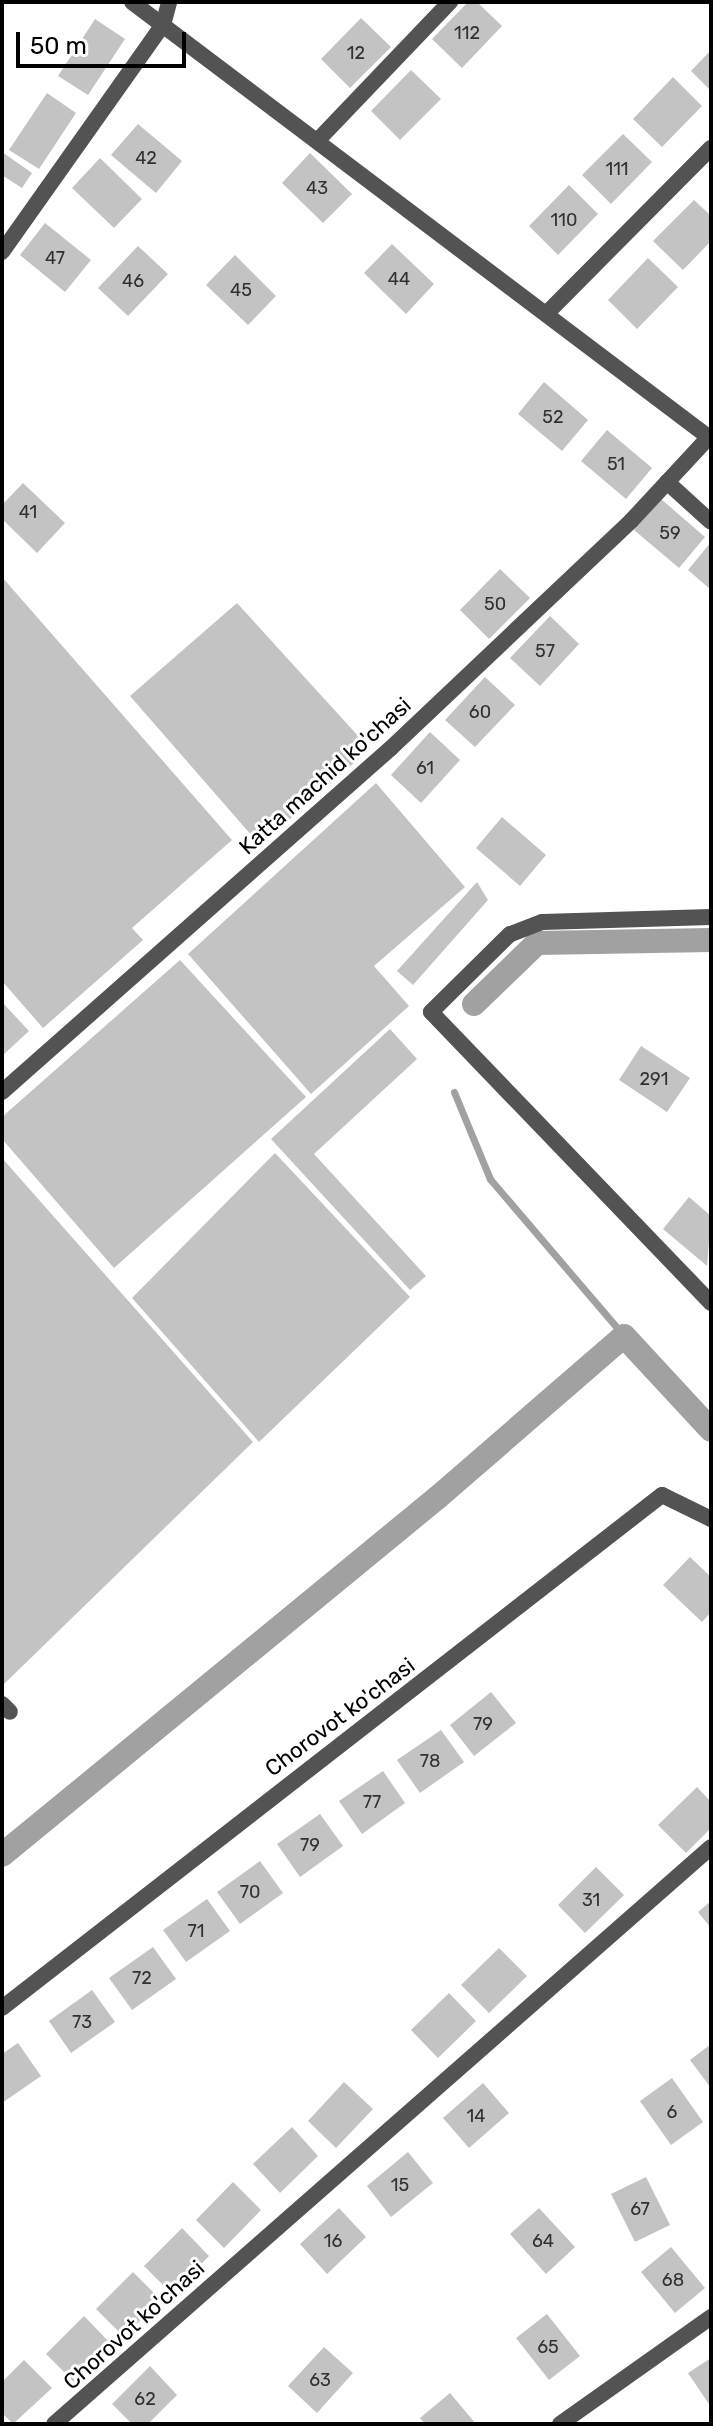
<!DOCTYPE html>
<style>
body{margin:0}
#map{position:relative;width:713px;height:2426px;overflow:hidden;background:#fff;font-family:Rubik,sans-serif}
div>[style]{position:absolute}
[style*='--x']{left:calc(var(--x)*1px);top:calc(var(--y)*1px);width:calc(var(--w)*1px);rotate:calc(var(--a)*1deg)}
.stream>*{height:7px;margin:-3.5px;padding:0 3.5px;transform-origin:3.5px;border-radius:3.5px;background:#a1a1a1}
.canal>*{height:24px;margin:-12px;padding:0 12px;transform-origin:12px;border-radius:12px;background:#a1a1a1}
.building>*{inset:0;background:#c3c3c3}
.street>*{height:16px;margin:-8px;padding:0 8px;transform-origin:8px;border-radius:8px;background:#535353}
span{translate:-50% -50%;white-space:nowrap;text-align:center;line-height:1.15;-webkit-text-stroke:6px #fff;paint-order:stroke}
.number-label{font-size:18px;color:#313131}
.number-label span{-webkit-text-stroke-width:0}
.street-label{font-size:22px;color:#000}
.frame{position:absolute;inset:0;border:4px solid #000;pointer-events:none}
.scale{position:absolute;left:16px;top:32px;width:170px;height:36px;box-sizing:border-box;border:4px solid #000;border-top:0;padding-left:10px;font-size:24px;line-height:28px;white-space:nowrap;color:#000;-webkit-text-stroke:6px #fff;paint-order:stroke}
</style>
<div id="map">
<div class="stream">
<i style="--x:454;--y:1092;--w:94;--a:67.5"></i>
<i style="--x:490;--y:1179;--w:206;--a:49.5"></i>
</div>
<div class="canal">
<i style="--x:474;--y:1004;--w:88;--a:-44.1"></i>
<i style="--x:537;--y:943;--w:174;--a:-1"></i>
<i style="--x:2;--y:1855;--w:563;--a:-39.38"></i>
<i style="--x:437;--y:1498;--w:247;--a:-40.9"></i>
<i style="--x:624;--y:1336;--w:128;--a:47.2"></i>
</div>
<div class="building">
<i style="clip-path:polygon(468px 2px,477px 2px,502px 26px,462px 68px,432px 39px)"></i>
<i style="clip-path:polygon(361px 18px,391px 47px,350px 88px,321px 59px)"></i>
<i style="clip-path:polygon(95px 19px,125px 39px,88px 95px,58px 76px)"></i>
<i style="clip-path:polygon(711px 50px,711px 91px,691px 71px)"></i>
<i style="clip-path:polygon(411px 70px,441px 99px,400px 140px,371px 111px)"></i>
<i style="clip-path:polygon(673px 77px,702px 106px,662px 147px,633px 119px)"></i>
<i style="clip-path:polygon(47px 93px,76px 113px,39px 169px,9px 150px)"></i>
<i style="clip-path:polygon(138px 124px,182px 161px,156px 193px,111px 155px)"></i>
<i style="clip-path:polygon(623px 134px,652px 162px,611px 204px,582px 175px)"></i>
<i style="clip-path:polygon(2px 152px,32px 173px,22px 188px,2px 175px)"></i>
<i style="clip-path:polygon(310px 153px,352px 194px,323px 223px,282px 183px)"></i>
<i style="clip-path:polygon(100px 158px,142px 199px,114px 228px,72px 188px)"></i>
<i style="clip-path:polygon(569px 185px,598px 214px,558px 255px,529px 226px)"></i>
<i style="clip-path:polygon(694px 200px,711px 216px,711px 241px,683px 270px,653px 241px)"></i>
<i style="clip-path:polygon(45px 223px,91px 260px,65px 292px,20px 255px)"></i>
<i style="clip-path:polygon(392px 244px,434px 284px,406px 314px,364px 273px)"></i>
<i style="clip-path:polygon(138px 246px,168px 274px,128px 316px,98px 288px)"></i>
<i style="clip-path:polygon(235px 255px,276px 296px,248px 325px,206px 285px)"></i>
<i style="clip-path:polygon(648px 258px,678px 287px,637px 329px,608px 300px)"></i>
<i style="clip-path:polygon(544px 382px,588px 420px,562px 451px,518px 414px)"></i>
<i style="clip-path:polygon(607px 430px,652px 468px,626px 499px,581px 461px)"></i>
<i style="clip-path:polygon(23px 483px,65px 523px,37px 553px,2px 519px,2px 505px)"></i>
<i style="clip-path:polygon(661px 499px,705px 537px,679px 568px,634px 530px)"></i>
<i style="clip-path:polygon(711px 542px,711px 590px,688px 570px)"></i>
<i style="clip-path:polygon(500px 569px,530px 598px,489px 639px,460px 610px)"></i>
<i style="clip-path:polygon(2px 577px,232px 840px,132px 928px,143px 940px,43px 1028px,2px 981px)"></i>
<i style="clip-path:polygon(237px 603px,370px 749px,260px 845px,130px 696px)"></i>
<i style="clip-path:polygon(550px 616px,579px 644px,540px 686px,510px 658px)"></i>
<i style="clip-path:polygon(485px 677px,515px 705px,475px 747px,445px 720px)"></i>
<i style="clip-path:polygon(430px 732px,460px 760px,421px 803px,391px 775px)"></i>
<i style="clip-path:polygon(376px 783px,465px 887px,374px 966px,409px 1006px,311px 1094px,188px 954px)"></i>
<i style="clip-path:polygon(502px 817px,546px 855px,520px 886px,476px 848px)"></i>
<i style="clip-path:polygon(477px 882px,488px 900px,413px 985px,397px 971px)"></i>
<i style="clip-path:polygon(180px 960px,306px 1097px,114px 1268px,2px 1139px,2px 1117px)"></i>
<i style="clip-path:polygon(2px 1002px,29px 1031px,2px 1056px)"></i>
<i style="clip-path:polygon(390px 1029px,417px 1059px,314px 1154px,426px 1276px,410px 1290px,271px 1139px)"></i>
<i style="clip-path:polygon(641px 1046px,690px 1078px,667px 1112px,619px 1080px)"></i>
<i style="clip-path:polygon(275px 1153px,410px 1297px,259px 1442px,132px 1298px)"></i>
<i style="clip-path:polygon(2px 1158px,253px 1442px,2px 1686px)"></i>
<i style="clip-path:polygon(689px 1197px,711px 1216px,707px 1266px,663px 1229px)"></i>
<i style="clip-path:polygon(690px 1557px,711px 1577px,711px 1612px,702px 1622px,663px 1585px)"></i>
<i style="clip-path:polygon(491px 1692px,516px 1723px,474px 1756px,450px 1725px)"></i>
<i style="clip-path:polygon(441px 1730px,464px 1762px,420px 1793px,397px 1760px)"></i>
<i style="clip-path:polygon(383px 1771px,405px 1803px,362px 1834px,339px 1801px)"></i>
<i style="clip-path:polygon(697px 1787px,711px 1802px,711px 1828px,686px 1853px,658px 1825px)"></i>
<i style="clip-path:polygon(320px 1814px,343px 1846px,300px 1877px,277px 1844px)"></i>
<i style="clip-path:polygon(260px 1861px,283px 1893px,240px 1924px,217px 1892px)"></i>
<i style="clip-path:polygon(596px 1867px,624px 1895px,585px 1933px,558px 1905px)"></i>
<i style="clip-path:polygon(207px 1899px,230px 1931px,186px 1962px,163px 1930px)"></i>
<i style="clip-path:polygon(711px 1901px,711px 1928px,698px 1912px)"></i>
<i style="clip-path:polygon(153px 1947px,176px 1979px,132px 2010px,109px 1978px)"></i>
<i style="clip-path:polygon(499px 1948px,527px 1976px,489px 2013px,461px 1985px)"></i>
<i style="clip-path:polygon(92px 1990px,115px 2022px,71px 2053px,49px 2021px)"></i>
<i style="clip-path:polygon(449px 1993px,476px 2021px,438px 2058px,411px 2030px)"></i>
<i style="clip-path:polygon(18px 2043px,41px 2076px,2px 2103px,2px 2054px)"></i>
<i style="clip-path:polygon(711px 2044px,711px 2088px,690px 2060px)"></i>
<i style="clip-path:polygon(672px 2078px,703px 2122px,671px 2145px,640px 2101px)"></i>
<i style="clip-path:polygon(344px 2082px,373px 2109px,336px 2148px,308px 2121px)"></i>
<i style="clip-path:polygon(483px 2083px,509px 2113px,469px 2148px,443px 2118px)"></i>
<i style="clip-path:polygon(292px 2127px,318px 2156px,280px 2193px,253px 2164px)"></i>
<i style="clip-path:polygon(408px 2152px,433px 2183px,391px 2217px,367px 2186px)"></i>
<i style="clip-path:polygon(646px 2177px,670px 2225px,635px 2242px,611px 2194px)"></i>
<i style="clip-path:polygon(233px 2182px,261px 2210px,224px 2248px,196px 2220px)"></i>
<i style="clip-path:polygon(339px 2208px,366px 2237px,327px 2274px,300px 2244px)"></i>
<i style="clip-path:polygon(539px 2208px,575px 2247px,546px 2274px,510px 2234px)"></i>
<i style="clip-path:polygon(182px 2228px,209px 2256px,172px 2294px,144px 2266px)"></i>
<i style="clip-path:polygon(671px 2247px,705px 2288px,675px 2313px,641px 2272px)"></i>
<i style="clip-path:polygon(133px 2272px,161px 2300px,124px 2337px,96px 2309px)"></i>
<i style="clip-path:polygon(547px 2314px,580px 2356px,549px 2380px,516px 2338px)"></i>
<i style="clip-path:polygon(84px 2316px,111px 2344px,74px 2382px,46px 2354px)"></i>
<i style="clip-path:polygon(324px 2347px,353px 2373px,317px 2413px,288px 2386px)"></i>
<i style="clip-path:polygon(711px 2358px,711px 2407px,688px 2373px)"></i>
<i style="clip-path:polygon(24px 2360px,52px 2388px,13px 2424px,2px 2413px,2px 2382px)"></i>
<i style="clip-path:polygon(150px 2366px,177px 2395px,148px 2424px,132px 2424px,112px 2404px)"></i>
<i style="clip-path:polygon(450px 2393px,476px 2424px,425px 2424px,420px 2418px)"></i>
</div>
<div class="street">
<i style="--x:132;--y:2;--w:725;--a:37.04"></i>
<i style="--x:319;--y:139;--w:190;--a:-46.3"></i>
<i style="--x:2;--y:252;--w:278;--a:-54.7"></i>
<i style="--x:163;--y:25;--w:24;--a:-75"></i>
<i style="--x:546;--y:314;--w:234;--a:-45.2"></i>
<i style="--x:667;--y:482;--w:59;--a:42.3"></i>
<i style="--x:711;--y:917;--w:169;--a:178.3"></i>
<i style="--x:542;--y:922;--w:34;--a:159"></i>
<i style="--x:510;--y:934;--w:111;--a:135.4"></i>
<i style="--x:431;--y:1012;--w:404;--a:46.1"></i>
<i style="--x:2;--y:1092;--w:519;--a:-41.49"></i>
<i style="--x:391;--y:748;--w:330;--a:-43.4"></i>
<i style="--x:631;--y:521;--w:115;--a:-47.1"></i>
<i style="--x:2;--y:1704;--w:11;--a:45"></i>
<i style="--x:2;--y:2008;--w:836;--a:-37.86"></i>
<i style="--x:662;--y:1495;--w:55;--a:26.1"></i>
<i style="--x:54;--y:2424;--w:874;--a:-41.29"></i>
<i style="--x:560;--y:2424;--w:185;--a:-35.3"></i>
</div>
<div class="number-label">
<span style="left:467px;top:33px">112</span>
<span style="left:356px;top:53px">12</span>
<span style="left:146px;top:158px">42</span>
<span style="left:617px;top:169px">111</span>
<span style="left:317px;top:188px">43</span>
<span style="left:564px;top:220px">110</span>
<span style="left:55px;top:258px">47</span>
<span style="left:399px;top:279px">44</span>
<span style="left:133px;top:281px">46</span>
<span style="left:241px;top:290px">45</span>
<span style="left:553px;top:417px">52</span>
<span style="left:616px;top:464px">51</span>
<span style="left:28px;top:512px">41</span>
<span style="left:670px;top:533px">59</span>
<span style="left:495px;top:604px">50</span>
<span style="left:545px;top:651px">57</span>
<span style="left:480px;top:712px">60</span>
<span style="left:425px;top:768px">61</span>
<span style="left:654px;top:1079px">291</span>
<span style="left:483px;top:1724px">79</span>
<span style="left:430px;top:1761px">78</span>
<span style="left:372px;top:1802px">77</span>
<span style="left:310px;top:1845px">79</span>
<span style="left:250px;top:1892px">70</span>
<span style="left:591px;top:1900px">31</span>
<span style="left:196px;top:1931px">71</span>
<span style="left:142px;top:1978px">72</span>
<span style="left:82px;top:2022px">73</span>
<span style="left:672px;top:2112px">6</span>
<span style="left:476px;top:2116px">14</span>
<span style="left:400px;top:2185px">15</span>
<span style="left:640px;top:2209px">67</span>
<span style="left:333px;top:2241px">16</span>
<span style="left:543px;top:2241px">64</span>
<span style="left:673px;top:2280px">68</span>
<span style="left:548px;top:2347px">65</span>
<span style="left:320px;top:2380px">63</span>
<span style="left:145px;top:2399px">62</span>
</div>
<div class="street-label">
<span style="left:325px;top:776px;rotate:-42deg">Katta machid ko'chasi</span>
<span style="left:340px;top:1717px;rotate:-37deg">Chorovot ko'chasi</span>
<span style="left:134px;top:2325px;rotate:-42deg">Chorovot ko'chasi</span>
</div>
<div class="frame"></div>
<div class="scale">50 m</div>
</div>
